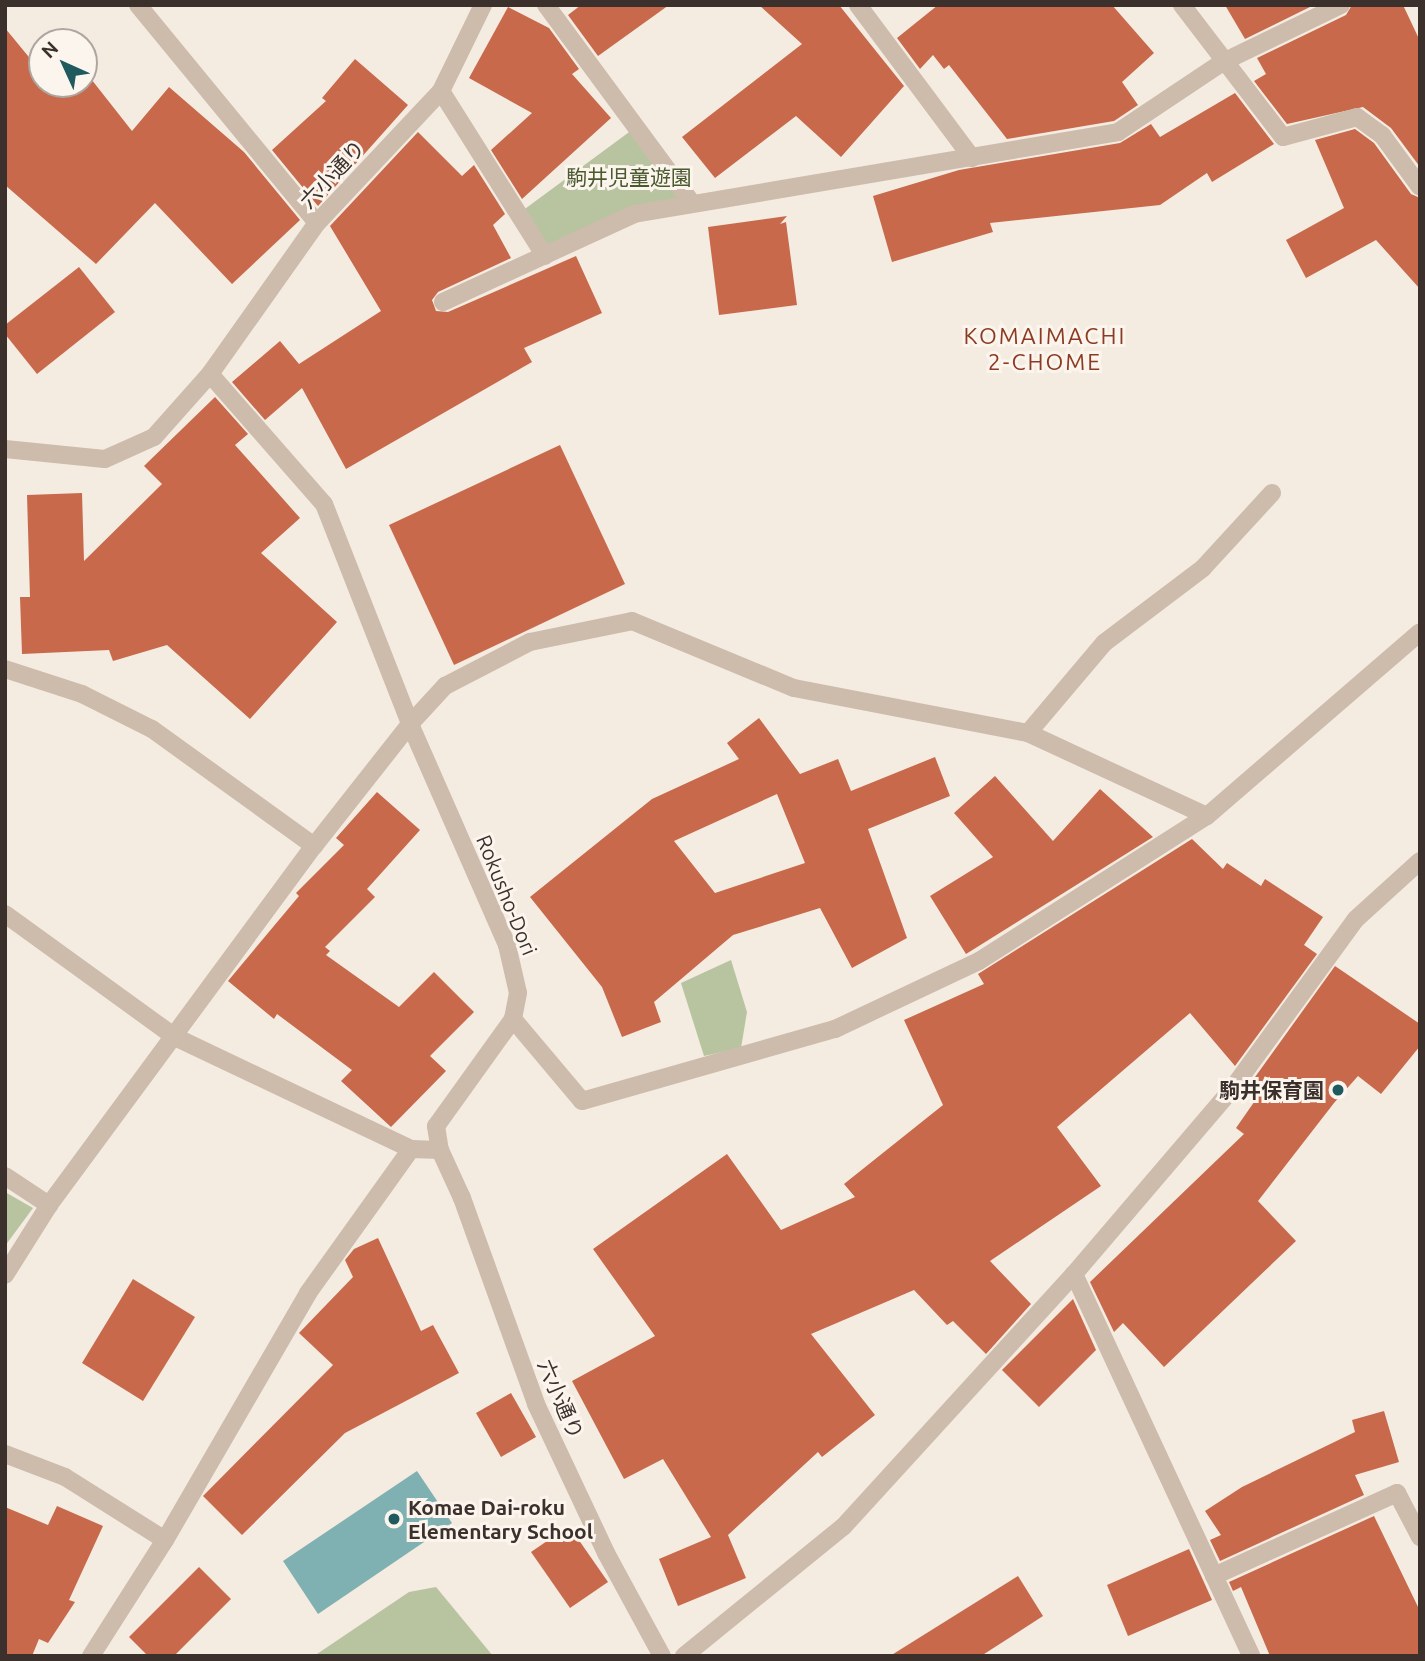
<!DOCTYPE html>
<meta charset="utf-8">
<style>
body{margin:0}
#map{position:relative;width:1425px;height:1661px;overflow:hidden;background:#f4ebe1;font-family:Ubuntu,"Noto Sans JP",sans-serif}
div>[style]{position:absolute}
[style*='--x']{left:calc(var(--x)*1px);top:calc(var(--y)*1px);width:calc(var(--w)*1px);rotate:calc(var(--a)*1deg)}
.green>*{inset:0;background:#b8c4a0}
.water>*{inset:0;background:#7fb0b2}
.building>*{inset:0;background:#c8694b}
.lane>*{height:18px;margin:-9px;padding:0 9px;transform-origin:9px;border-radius:9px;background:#cdbbac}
.street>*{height:18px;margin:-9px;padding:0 9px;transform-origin:9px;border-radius:9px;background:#cdbbac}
.dots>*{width:19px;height:19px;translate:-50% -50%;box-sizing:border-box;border:4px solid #fbf5ee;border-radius:50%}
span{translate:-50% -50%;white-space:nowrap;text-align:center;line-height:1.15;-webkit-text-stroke:6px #fbf5ee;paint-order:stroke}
.street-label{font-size:21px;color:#3b302b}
.park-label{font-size:21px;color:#4a5a2e}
.poi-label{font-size:21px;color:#3b302b;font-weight:700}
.right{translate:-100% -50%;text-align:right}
.left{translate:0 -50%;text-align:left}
.neighbourhood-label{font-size:23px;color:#8c3b22;letter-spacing:2px}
.frame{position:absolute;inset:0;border:7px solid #3b302b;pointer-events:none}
.north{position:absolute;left:28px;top:28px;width:70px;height:70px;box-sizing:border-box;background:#fbf5ee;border:2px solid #aea6a0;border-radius:50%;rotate:315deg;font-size:19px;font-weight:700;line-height:28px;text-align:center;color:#3b302b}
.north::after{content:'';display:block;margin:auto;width:24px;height:32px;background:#1f5a5e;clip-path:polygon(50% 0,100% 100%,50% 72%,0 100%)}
</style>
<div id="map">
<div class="green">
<i style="clip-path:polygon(636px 127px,692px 203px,634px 214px,545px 256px,518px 214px)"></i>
<i style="clip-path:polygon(731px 960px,747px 1012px,741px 1048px,704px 1056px,681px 983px)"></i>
<i style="clip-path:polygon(5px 1192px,33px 1208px,5px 1246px)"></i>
<i style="clip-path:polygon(436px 1587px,493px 1656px,314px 1656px,409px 1592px)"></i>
</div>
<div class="water">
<i style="clip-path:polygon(417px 1471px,452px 1523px,318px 1614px,283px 1561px)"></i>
</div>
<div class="building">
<i style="clip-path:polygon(581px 5px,669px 5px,598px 56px,568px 15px)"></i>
<i style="clip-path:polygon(759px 5px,839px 5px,904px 86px,841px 157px,796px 116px,715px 178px,682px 137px,802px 44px)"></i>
<i style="clip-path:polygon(938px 5px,1112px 5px,1154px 53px,1122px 82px,1138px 105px,1114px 121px,1007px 139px,949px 65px,944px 69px,933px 55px,920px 69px,897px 38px)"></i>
<i style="clip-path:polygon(1225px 5px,1314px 5px,1245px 39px)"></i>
<i style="clip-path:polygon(1352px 5px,1403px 5px,1420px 41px,1420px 167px,1391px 128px,1363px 107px,1287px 124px,1254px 81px,1266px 74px,1257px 58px,1346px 15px)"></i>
<i style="clip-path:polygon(508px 7px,549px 28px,579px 69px,572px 74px,611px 118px,522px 199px,491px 150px,532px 113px,469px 78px)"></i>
<i style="clip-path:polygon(5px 28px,42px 73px,42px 84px,84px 84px,84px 70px,132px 131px,169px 87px,244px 152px,300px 220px,232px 284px,155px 203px,96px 264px,5px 185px)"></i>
<i style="clip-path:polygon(355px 59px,408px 105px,318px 206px,272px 150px,326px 101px,322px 98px)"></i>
<i style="clip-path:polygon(1235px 93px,1274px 144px,1212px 182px,1207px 173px,1160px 205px,990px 223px,993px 232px,892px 262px,873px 196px,959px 170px,1120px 143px,1151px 124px,1160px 137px)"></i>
<i style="clip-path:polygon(1355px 129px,1374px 143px,1411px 194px,1420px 198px,1420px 289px,1376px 240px,1306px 278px,1286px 240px,1344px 208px,1315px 140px)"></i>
<i style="clip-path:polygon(418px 132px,462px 176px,474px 165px,505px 214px,493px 225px,511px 258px,438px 292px,432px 300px,436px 311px,448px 312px,576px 256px,602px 313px,524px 348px,532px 362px,346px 469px,302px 388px,265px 420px,232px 382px,280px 341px,299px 364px,381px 311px,330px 226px)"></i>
<i style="clip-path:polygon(787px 216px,780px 224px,786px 222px,797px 305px,719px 315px,708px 227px)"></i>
<i style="clip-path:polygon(79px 267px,115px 312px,37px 374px,5px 334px,5px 325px)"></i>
<i style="clip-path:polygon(215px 397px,248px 434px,235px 445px,300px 518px,261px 553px,337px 622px,250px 719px,167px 645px,113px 661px,109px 650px,22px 654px,20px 597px,30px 597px,27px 495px,82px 493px,84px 561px,162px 484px,144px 466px)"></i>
<i style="clip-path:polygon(560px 445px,625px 584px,454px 665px,389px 525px)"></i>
<i style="clip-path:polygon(evenodd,759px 718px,800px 774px,838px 759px,851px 791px,935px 757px,950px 796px,868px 829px,907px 938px,852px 968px,820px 908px,733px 935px,654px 1002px,661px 1022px,622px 1037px,602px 987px,530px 897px,652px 799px,739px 759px,727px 743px,759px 718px,777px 794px,805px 863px,715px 893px,674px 841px,777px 794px)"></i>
<i style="clip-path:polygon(995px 776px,1053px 841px,1100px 789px,1153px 837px,966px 954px,930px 896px,993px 857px,954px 813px)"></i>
<i style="clip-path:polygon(377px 792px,420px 830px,367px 889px,375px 897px,325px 947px,330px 951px,326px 955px,399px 1007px,434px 972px,474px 1012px,430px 1056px,446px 1071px,391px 1127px,341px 1081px,352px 1070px,277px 1014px,274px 1019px,228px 981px,299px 896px,296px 893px,344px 845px,336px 838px)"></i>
<i style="clip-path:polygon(1192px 839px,1223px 869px,1227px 863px,1261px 886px,1265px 879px,1323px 917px,1304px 945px,1317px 954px,1235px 1066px,1190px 1013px,1057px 1127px,1101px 1186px,990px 1261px,1031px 1304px,986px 1354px,953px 1321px,947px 1325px,914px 1290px,811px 1334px,875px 1415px,822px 1457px,818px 1452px,728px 1535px,746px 1578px,678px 1606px,659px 1559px,711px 1537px,663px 1459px,624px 1479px,572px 1381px,655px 1336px,593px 1249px,727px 1154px,781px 1230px,855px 1197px,844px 1184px,943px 1105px,904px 1020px,984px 984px,978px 974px)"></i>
<i style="clip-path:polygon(1335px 966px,1420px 1024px,1420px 1046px,1381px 1094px,1358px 1076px,1334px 1103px,1258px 1201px,1296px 1241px,1164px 1367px,1123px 1323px,1114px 1332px,1090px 1282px,1244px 1134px,1236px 1128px,1259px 1095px,1250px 1084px)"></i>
<i style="clip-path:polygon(378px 1238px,421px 1331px,433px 1325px,459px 1373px,345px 1433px,242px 1535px,203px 1496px,333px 1365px,299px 1333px,353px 1277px,345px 1260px,354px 1249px)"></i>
<i style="clip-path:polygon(133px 1279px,195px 1317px,143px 1401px,82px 1363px)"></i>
<i style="clip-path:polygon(1073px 1299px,1096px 1350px,1039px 1407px,1002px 1370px)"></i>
<i style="clip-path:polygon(511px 1393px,536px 1437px,501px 1457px,476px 1413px)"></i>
<i style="clip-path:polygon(1384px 1411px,1399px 1462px,1355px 1475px,1364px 1495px,1220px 1561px,1210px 1540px,1221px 1535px,1205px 1511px,1242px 1487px,1355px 1432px,1352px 1420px)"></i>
<i style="clip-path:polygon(57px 1506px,103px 1526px,69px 1600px,75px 1602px,48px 1643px,39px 1639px,32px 1656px,5px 1656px,5px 1507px,48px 1525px)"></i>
<i style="clip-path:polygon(1374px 1516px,1420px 1611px,1420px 1656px,1270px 1656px,1241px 1587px,1233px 1591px,1229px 1582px)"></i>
<i style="clip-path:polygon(569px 1526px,608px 1582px,570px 1608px,531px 1552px)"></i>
<i style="clip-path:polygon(1189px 1549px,1212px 1600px,1128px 1636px,1107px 1585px)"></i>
<i style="clip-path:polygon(199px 1567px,231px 1599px,174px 1656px,148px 1656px,129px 1637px)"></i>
<i style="clip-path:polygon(1018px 1576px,1043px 1616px,981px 1656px,890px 1656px)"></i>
</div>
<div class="lane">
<i style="--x:1214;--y:1576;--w:201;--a:-24.4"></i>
<i style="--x:1397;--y:1493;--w:50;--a:62.4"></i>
</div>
<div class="street">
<i style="--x:138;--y:5;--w:282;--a:50.6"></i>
<i style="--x:546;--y:5;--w:246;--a:53.6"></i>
<i style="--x:858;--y:5;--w:191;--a:53.3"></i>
<i style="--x:1182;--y:5;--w:166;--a:52.6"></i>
<i style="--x:1283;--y:137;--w:77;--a:-15.1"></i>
<i style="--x:1357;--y:117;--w:31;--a:36"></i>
<i style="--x:1382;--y:135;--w:64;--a:53.8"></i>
<i style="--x:441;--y:91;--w:195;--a:57.8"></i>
<i style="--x:443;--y:302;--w:210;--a:-24.7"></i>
<i style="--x:634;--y:214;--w:491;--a:-9.6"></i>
<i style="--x:1118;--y:132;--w:126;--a:-33.7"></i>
<i style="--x:1223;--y:62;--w:131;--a:-25.8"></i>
<i style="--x:210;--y:374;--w:173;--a:48.8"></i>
<i style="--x:324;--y:504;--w:236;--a:68.6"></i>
<i style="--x:410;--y:724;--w:241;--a:66.3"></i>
<i style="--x:507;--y:945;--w:49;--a:77.1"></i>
<i style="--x:518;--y:993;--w:26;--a:101"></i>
<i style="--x:513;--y:1019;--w:132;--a:125.7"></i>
<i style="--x:436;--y:1126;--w:24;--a:81"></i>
<i style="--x:440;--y:1150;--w:53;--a:65.4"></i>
<i style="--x:462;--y:1198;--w:219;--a:70.2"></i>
<i style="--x:536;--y:1404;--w:165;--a:64.8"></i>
<i style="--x:606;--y:1553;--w:117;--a:61.5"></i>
<i style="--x:5;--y:449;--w:100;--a:5.7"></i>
<i style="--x:105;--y:459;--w:54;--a:-24.2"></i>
<i style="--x:154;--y:437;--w:84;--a:-48.4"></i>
<i style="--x:210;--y:374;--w:185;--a:-54.7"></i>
<i style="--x:317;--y:223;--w:181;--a:-46.8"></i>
<i style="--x:441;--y:91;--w:96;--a:-64"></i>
<i style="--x:5;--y:669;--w:81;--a:18"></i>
<i style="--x:82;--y:694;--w:78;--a:26.6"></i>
<i style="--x:152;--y:729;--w:200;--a:35.8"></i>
<i style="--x:1028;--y:733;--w:118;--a:-49.8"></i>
<i style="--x:1104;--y:643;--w:124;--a:-37.1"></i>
<i style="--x:1203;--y:568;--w:102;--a:-47.4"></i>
<i style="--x:5;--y:914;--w:210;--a:35.9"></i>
<i style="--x:175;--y:1037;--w:261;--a:25.4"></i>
<i style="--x:411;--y:1149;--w:29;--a:2"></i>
<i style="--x:513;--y:1019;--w:107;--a:49.9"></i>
<i style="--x:582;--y:1101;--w:263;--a:-15.9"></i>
<i style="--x:835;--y:1029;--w:159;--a:-25.3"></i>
<i style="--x:979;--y:961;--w:270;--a:-32.5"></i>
<i style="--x:1207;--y:816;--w:281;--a:-40.8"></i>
<i style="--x:5;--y:1176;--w:53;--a:33.4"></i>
<i style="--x:1074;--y:1274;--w:421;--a:65.1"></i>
<i style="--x:5;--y:1275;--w:83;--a:-57.8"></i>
<i style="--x:49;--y:1205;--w:446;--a:-53.6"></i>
<i style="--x:314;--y:846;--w:155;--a:-51.8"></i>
<i style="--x:410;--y:724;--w:52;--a:-47.4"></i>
<i style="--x:445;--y:686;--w:96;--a:-27.4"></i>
<i style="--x:530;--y:642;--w:104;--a:-11.6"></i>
<i style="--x:632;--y:621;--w:175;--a:22.5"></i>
<i style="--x:794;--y:688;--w:238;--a:10.9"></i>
<i style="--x:1028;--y:733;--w:197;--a:24.9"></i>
<i style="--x:5;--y:1454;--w:64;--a:21"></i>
<i style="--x:65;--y:1477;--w:118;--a:32.2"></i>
<i style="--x:91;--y:1656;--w:138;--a:-57.5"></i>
<i style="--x:165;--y:1540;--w:285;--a:-59.9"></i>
<i style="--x:308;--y:1293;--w:177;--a:-54.4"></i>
<i style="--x:684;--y:1656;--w:205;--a:-39.1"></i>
<i style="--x:843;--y:1527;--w:343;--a:-47.6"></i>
<i style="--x:1074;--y:1274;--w:243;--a:-49.5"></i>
<i style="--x:1232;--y:1089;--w:210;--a:-53.9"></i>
<i style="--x:1356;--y:919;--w:86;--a:-42.2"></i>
</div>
<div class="dots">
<i style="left:1338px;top:1090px;background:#1f5a5e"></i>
<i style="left:394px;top:1519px;background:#1f5a5e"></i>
</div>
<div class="street-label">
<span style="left:332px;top:174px;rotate:-47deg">六小通り</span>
<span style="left:507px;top:895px;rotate:68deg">Rokusho-Dori</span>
<span style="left:561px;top:1399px;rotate:67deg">六小通り</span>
</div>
<div class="park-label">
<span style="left:629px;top:177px">駒井児童遊園</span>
</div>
<div class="poi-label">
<span class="right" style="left:1324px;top:1090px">駒井保育園</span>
<span class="left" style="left:408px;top:1519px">Komae Dai-roku<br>Elementary School</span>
</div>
<div class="neighbourhood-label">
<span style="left:1045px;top:349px">KOMAIMACHI<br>2-CHOME</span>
</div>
<div class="frame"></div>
<div class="north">N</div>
</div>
